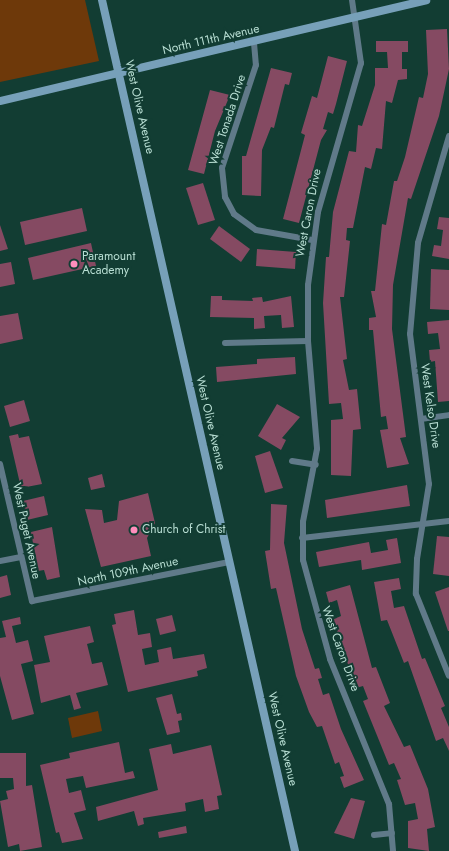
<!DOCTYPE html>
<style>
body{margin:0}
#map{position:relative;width:449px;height:851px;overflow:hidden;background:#123d33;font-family:Jost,sans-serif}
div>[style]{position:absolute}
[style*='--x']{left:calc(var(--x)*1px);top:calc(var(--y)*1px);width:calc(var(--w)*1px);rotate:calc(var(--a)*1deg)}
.green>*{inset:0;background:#6e390a}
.building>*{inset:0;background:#854a62}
.street>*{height:6px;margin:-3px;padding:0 3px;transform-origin:3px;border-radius:3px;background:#607a89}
.secondary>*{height:8px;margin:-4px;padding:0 4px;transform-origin:4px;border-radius:4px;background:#77a0b9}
.dots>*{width:11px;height:11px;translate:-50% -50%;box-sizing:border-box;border:2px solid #123d33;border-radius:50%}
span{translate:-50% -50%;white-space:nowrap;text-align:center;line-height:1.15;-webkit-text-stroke:4px #123d33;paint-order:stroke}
.street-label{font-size:12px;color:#b8ded3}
.poi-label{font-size:12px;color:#b8ded3}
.left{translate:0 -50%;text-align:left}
</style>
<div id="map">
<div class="green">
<i style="clip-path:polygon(0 0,85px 0,99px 61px,0 82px)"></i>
<i style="clip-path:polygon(98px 711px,102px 731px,72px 738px,68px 718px)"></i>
</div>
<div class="building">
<i style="clip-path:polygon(447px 29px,449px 69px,439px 116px,411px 199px,408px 198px,393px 285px,392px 329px,406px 437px,400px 438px,409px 464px,387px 468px,380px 430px,388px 429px,386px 416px,381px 417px,373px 330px,369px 330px,369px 318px,376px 317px,371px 291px,375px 291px,382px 224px,386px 225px,394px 181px,397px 181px,405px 157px,419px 97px,423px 98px,428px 74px,426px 30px)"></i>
<i style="clip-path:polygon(376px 41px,408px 41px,408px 52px,402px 52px,402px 69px,407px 69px,407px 79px,398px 80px,392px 103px,386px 101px,382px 149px,376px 148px,371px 169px,365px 167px,353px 228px,347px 228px,346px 240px,350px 241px,344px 297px,340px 297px,347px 359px,343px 360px,349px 390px,357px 389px,361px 429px,353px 430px,351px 476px,331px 475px,331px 420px,343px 419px,341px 403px,329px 404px,323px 303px,326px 257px,329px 257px,333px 212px,349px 151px,356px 152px,358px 125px,362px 126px,375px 85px,375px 68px,388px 68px,387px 52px,376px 52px)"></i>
<i style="clip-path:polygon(328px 56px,347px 61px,336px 104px,333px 114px,328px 112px,323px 129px,327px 130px,321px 140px,299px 223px,283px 219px,305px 135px,301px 133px,312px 96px,317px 98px)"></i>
<i style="clip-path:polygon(271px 68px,292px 73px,289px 85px,285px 84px,274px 128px,271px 127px,262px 150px,261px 196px,242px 195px,242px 156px,246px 156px)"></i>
<i style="clip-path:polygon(210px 90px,230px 95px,215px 131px,204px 174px,188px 170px)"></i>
<i style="clip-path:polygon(203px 183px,215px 220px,198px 225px,186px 188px)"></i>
<i style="clip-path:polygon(82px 208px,87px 231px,25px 245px,20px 222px)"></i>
<i style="clip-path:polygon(439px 217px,449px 218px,449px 259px,432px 256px,434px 245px,441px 246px,443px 230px,437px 229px)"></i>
<i style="clip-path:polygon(0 225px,8px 249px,0 251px)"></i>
<i style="clip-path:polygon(219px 226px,250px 249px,241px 262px,210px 239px)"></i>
<i style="clip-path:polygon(91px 243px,96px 266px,33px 280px,28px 258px)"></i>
<i style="clip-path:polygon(257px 249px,296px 252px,295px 269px,256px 266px)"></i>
<i style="clip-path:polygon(11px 262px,15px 284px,0 287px,0 264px)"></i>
<i style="clip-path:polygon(431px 269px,449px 270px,449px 310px,430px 309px)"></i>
<i style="clip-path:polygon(211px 296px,222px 296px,222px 300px,253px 301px,252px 298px,262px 297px,263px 302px,291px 296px,294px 327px,282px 328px,281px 315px,264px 316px,265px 328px,254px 329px,254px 318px,210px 317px)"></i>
<i style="clip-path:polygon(18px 313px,23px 339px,0 344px,0 316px)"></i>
<i style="clip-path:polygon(449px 320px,449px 401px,438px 402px,435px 361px,430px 362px,429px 350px,440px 349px,438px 333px,428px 334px,427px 322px)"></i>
<i style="clip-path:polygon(295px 357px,296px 374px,217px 382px,216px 367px,257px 364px,257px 359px)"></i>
<i style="clip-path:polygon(24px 400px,30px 421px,10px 427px,4px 406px)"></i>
<i style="clip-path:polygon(277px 404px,300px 417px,282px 438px,286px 440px,281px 450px,258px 436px)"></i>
<i style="clip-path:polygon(18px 434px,19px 438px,29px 436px,42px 484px,21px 488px,9px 436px)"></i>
<i style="clip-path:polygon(270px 451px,283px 488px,265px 493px,255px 456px)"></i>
<i style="clip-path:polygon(102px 474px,105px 487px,91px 490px,88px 478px)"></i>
<i style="clip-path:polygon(407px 485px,410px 506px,327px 518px,325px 500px)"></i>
<i style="clip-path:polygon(148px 493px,155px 523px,147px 538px,151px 556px,101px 567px,85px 509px,102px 510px,104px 523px,117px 520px,119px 501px)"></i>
<i style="clip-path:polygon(44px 496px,48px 515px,27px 520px,23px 501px)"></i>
<i style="clip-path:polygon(271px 504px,287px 505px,284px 543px,302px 629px,315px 669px,319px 668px,322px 678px,318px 679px,323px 695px,329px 693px,341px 729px,364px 780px,344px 788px,340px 777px,344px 776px,339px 762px,335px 764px,322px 726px,317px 727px,309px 712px,296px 676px,276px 588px,271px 589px,265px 551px,270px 550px)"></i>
<i style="clip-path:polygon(52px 527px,60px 577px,47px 580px,44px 570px,38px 571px,31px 532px)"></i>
<i style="clip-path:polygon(437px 536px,449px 537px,449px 576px,433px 574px)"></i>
<i style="clip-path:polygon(397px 538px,401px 563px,362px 570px,361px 560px,319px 567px,316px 552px,369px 542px,371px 553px,388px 550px,386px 540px)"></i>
<i style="clip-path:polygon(7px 575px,11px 595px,0 598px,0 577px)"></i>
<i style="clip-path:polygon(399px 578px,401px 589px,391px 591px,394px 608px,404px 606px,422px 659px,425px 658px,445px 706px,441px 708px,449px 727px,449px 751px,443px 738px,436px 741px,408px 661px,404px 663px,387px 620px,381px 621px,374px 582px)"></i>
<i style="clip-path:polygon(350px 585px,372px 668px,376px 667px,390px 703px,384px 706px,404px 747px,410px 745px,428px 789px,435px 827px,427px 829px,429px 851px,408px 848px,408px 821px,418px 819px,415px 803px,405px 805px,397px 780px,401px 779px,394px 763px,389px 765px,363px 701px,368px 699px,363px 686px,356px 688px,336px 629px,334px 619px,341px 616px,337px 600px,329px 603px,326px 592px)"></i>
<i style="clip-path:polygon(449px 587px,449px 631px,448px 631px,435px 592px)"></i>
<i style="clip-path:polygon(134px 610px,138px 635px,150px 633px,152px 647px,142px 649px,145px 665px,159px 662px,157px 650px,171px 647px,173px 659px,204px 654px,207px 668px,197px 671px,198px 676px,128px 692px,112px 625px,116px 624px,114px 614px)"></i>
<i style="clip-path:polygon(172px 615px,176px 631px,160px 635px,156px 619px)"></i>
<i style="clip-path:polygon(20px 617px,21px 624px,12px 626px,16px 643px,28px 640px,33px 661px,21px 664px,34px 714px,12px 720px,0 676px,0 638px,6px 637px,2px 621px)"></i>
<i style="clip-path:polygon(90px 626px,94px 642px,87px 644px,92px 664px,102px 662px,108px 685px,76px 693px,81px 708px,74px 710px,70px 695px,41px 703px,34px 665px,50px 662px,44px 636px)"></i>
<i style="clip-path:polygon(172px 694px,177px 714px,181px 713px,182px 720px,178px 721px,180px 732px,167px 735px,156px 698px)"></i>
<i style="clip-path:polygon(119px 742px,125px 773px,133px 771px,135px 778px,86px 788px,83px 776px,66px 779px,69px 793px,81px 790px,86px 810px,74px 813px,83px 839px,62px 843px,59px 832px,56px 833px,40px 765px,70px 758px,69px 753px)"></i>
<i style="clip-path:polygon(171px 744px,173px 754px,211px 745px,222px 795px,217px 796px,219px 809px,205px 812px,203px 799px,185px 803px,186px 811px,143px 818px,144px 824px,138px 826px,134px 811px,98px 821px,96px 807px,158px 790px,149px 749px)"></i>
<i style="clip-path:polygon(0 753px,26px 753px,26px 786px,32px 785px,42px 847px,20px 851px,19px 844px,8px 847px,0 801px,8px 799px,6px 791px,14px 789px,13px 778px,0 778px)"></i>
<i style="clip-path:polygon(351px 798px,365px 801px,354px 839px,334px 833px)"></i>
<i style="clip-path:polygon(186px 826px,187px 833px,159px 838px,158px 832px)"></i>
</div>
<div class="street">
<i style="--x:352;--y:0;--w:64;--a:81.9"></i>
<i style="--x:361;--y:63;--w:155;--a:106.1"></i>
<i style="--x:318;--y:212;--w:74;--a:97.8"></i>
<i style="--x:308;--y:285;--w:56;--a:90"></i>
<i style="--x:308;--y:341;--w:108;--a:85.2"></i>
<i style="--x:317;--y:449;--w:74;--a:100.9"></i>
<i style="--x:303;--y:522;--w:38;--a:90"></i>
<i style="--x:303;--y:560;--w:103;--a:74.7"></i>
<i style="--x:330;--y:659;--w:157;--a:67.9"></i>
<i style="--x:389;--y:804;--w:47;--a:85.1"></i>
<i style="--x:254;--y:43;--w:22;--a:85"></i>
<i style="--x:256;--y:65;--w:108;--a:108.3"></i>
<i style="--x:222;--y:168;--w:29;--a:84"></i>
<i style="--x:225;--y:197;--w:19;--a:62"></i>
<i style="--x:234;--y:214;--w:27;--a:36"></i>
<i style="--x:256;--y:230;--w:57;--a:10.1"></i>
<i style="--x:449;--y:136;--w:111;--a:106.2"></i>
<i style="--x:418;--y:243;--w:91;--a:95"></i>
<i style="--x:410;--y:334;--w:151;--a:82.8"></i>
<i style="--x:429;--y:484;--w:76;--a:99.1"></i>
<i style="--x:417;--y:559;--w:35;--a:92"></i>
<i style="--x:416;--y:594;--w:88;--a:68.1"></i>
<i style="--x:225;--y:343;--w:83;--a:-1.4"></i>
<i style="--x:421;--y:419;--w:28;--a:-8"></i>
<i style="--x:292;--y:461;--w:24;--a:9"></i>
<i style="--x:0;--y:464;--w:141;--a:76.9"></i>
<i style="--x:32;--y:601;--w:201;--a:-11.2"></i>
<i style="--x:302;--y:538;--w:148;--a:-6.6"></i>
<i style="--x:0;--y:561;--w:20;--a:-11"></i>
<i style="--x:374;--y:835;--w:18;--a:-6"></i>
</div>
<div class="secondary">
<i style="--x:102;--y:0;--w:873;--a:77.22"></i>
<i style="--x:0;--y:101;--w:438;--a:-13.3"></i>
</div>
<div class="dots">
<i style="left:74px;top:264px;background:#fe8ebc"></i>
<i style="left:134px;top:530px;background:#fe8ebc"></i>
</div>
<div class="street-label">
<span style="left:211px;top:40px;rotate:-13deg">North 111th Avenue</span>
<span style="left:139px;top:107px;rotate:77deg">West Olive Avenue</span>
<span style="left:228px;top:120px;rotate:-72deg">West Tonada Drive</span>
<span style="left:309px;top:213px;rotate:-79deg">West Caron Drive</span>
<span style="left:430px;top:406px;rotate:82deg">West Kelso Drive</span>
<span style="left:210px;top:423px;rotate:77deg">West Olive Avenue</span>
<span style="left:26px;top:531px;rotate:78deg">West Puget Avenue</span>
<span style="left:128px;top:572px;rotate:-12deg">North 109th Avenue</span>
<span style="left:340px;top:649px;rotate:70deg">West Caron Drive</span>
<span style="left:282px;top:739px;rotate:77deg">West Olive Avenue</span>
</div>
<div class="poi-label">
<span class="left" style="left:82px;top:264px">Paramount<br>Academy</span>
<span class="left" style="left:142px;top:530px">Church of Christ</span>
</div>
</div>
